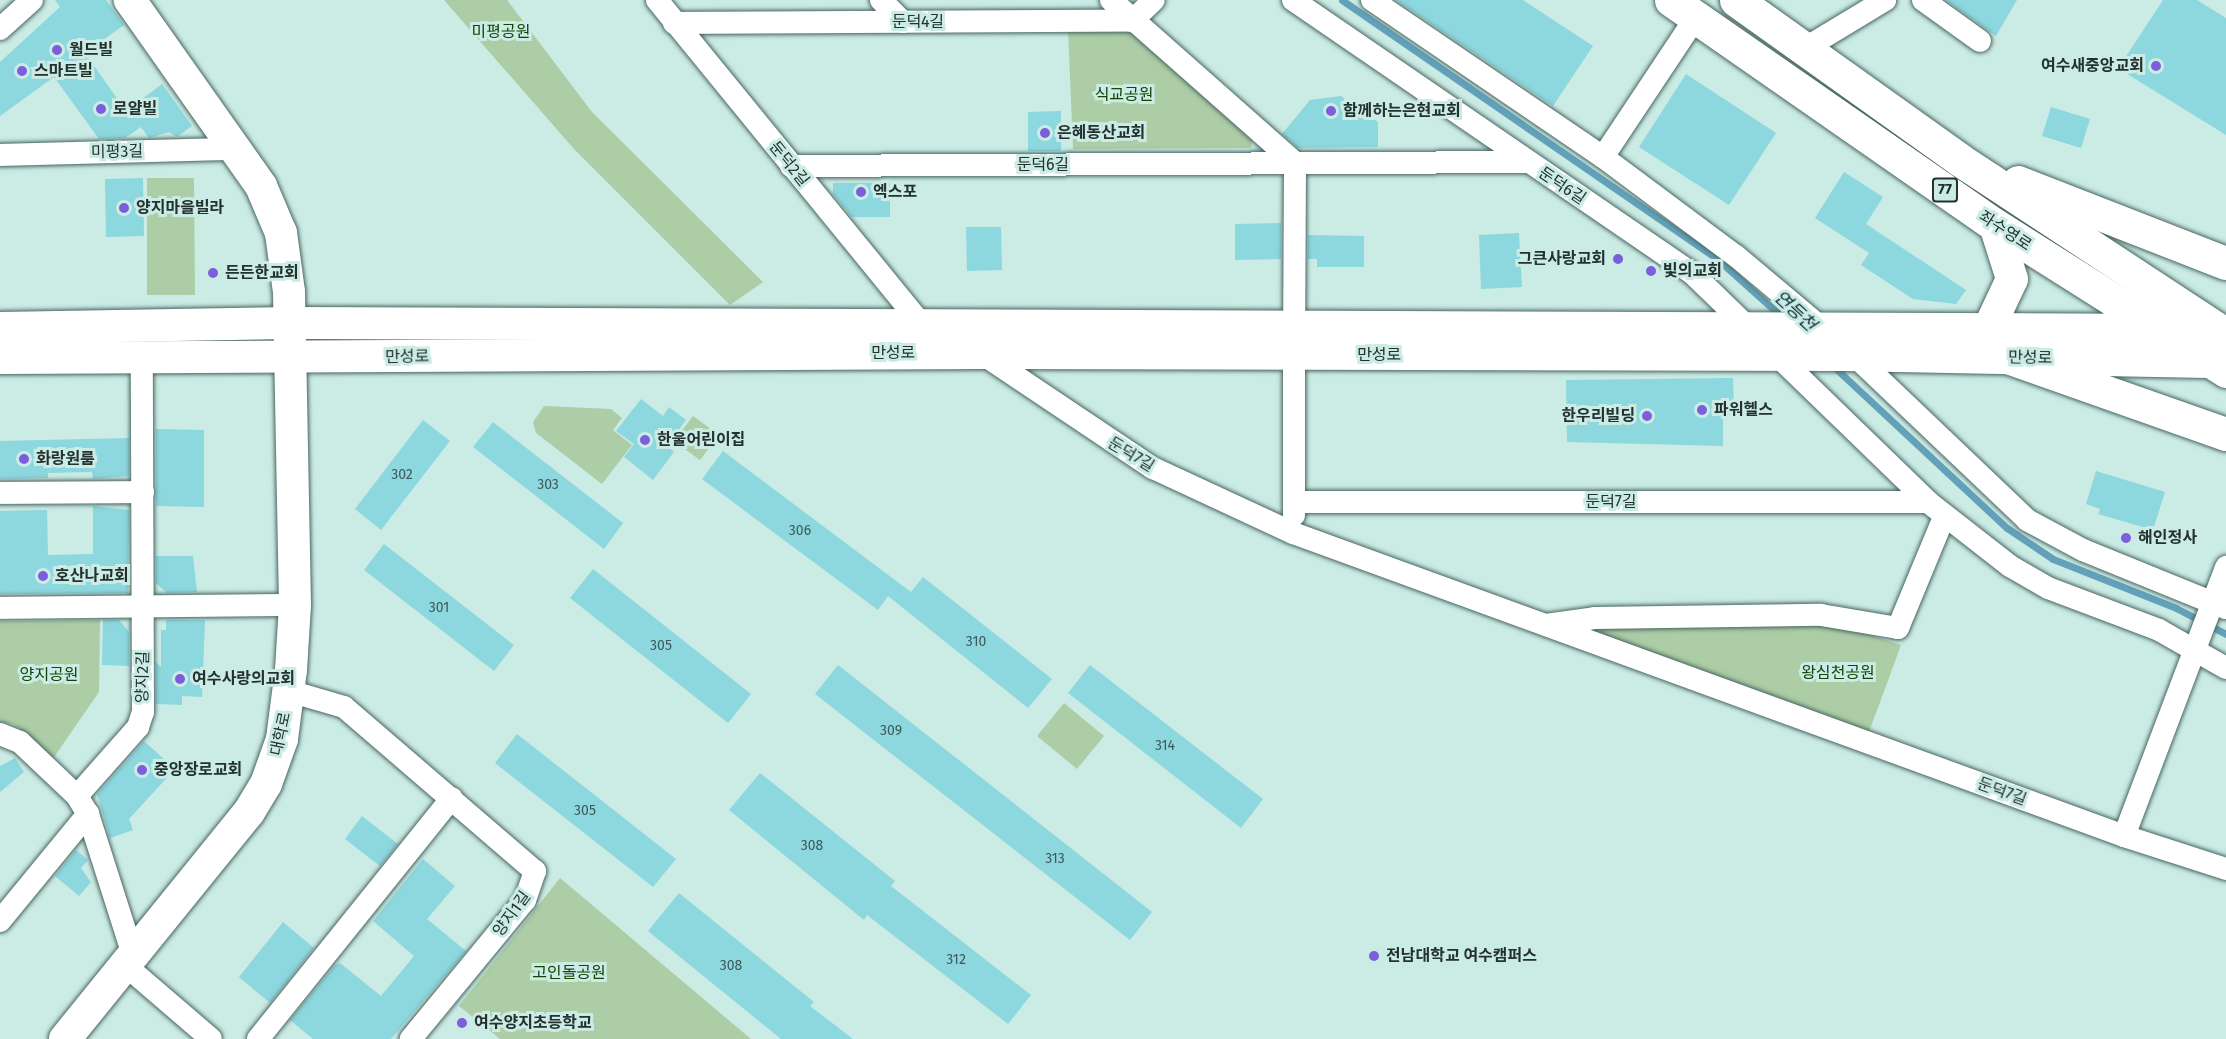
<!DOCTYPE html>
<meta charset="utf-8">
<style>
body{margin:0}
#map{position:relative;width:2226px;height:1039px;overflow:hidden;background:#cbebe5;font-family:"Fira Sans","Noto Sans KR",sans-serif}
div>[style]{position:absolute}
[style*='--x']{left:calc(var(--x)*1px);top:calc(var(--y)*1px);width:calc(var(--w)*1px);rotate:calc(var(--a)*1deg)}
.green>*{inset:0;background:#accda5}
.stream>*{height:7px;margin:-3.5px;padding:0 3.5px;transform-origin:3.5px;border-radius:3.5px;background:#63a1ba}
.building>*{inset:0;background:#8dd7df}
.roads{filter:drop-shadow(0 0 2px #496661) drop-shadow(0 0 2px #496661)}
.street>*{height:22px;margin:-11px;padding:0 11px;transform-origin:11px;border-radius:11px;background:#fff}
.secondary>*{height:32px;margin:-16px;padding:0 16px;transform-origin:16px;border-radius:16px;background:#fff}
.primary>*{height:33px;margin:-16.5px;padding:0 16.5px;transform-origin:16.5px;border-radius:16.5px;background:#fff}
.dots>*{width:16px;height:16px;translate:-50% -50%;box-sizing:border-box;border:3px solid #cbebe5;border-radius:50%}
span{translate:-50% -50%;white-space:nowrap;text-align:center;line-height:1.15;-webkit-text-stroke:6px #cbebe5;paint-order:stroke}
.number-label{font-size:14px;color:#3e5a5b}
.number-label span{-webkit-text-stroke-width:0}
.shield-label span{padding:2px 4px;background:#cbebe5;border:2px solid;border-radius:4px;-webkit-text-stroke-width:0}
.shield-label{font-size:15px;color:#24312f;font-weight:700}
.street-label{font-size:16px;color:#24312f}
.park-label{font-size:16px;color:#144506}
.poi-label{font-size:16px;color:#24312f;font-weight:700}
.left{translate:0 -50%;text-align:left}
.right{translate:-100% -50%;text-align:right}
.water-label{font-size:18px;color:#0e2d39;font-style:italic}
</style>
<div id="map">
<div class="green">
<i style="clip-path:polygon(444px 0,507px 0,592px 112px,763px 282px,730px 305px,574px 149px)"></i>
<i style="clip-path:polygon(1128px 28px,1253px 137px,1251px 148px,1073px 149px,1068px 29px)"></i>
<i style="clip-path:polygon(147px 178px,194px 178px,195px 295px,147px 295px)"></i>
<i style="clip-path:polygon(544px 406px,611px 409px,622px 418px,613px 430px,632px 445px,602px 484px,536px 433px,533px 422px)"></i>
<i style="clip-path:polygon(693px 416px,719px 435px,700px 460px,674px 441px)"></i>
<i style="clip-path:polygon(100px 620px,99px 692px,52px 760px,32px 738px,13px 724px,0 722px,0 621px)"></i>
<i style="clip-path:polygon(1839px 625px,1901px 645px,1869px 732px,1598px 637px,1602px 626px)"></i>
<i style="clip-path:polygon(1064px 703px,1104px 736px,1077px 769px,1037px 736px)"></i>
<i style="clip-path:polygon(560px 878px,751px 1039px,500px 1039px,459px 1006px)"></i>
</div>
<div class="stream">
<i style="--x:1342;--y:0;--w:453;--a:34.6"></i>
<i style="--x:1715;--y:257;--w:91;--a:41.9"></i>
<i style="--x:1832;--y:365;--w:239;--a:43"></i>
<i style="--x:2007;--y:528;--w:55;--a:34"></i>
<i style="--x:2053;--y:559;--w:132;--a:21.7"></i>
<i style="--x:2176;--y:608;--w:56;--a:27.5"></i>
</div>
<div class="building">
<i style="clip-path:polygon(55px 0,106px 0,124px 25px,85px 53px,126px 111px,162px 84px,192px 126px,177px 137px,169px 132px,149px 138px,141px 127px,125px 138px,99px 139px,54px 77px,0 116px,0 62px,60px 7px)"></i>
<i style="clip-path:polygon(1396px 0,1523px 0,1593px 46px,1553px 106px)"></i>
<i style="clip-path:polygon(1946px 0,2017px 0,1996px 36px)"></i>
<i style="clip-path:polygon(2163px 0,2197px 0,2226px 18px,2226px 135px,2124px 72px,2130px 62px,2125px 58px)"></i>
<i style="clip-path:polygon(1686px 74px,1776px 133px,1729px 205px,1639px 147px)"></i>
<i style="clip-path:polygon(1341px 96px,1378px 122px,1378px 147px,1298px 148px,1282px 134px,1310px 100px)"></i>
<i style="clip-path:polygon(2051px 107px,2090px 119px,2081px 148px,2042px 136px)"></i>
<i style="clip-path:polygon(1061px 111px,1061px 151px,1028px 151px,1028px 112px)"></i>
<i style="clip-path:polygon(1844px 172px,1883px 197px,1866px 224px,1966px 290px,1956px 304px,1913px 299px,1861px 265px,1869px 253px,1815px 218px)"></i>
<i style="clip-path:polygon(143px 178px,144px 236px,106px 237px,105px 179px)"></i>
<i style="clip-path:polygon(833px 183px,890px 183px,890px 217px,852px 217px,833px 194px)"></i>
<i style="clip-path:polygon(1281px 223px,1281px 259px,1235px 260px,1235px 224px)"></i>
<i style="clip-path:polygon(966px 227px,1001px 227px,1002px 270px,967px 271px)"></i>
<i style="clip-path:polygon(1519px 233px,1522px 287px,1481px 289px,1479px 235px)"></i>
<i style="clip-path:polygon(1308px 235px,1364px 236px,1364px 267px,1317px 267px,1317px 259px,1308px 259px)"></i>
<i style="clip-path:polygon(1733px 378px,1734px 412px,1723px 419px,1723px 446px,1567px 442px,1566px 380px)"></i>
<i style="clip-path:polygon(641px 399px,663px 416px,669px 407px,686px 420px,667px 446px,674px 452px,653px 480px,624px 457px,634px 444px,616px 431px)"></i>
<i style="clip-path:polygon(423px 420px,450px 441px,381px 530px,355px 509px)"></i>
<i style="clip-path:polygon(493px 422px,623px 523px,604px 549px,473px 447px)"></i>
<i style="clip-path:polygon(156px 429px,204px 430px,204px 507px,156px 506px)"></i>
<i style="clip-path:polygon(129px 438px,129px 476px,93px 479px,92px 472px,48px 473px,48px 478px,0 479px,0 441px)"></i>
<i style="clip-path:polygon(723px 451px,911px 592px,923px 577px,1052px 679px,1028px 708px,888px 596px,878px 610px,702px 479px)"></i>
<i style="clip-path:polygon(2096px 471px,2165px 492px,2153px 530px,2098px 514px,2100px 509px,2086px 504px)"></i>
<i style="clip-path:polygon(93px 506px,129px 510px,128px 593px,0 594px,0 511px,47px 510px,48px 555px,93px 554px)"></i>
<i style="clip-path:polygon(384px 544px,514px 645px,494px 671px,364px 570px)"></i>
<i style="clip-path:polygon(156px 556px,193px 556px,197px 592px,167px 593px,156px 583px)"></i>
<i style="clip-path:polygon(593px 569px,751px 694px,728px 723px,570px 598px)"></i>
<i style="clip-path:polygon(119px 620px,129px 632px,129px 666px,102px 665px,103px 620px)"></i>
<i style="clip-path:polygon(166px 620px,205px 620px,202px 697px,182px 696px,182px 705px,156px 704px,156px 662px,161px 667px,161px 630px,166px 630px)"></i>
<i style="clip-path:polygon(838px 665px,1152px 912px,1130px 940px,815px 694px)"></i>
<i style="clip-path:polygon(1090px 665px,1263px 799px,1241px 828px,1068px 693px)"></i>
<i style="clip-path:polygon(517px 734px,676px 859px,653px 887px,495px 763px)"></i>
<i style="clip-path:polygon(144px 741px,175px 769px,129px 819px,133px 830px,110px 838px,97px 794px)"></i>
<i style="clip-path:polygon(15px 758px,24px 772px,0 792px,0 766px)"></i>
<i style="clip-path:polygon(760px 773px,895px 881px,891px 886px,1031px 995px,1008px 1024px,867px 915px,864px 920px,729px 810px)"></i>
<i style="clip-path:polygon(362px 816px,398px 844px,380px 866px,345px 839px)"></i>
<i style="clip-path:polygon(76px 850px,88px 860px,81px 868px,91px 882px,79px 896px,55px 876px)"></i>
<i style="clip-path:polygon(423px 859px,455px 886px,427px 919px,466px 951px,391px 1039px,313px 1039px,290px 1020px,335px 965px,340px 963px,381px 996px,414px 956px,373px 921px)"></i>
<i style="clip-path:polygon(679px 893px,814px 1002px,810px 1006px,853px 1039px,781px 1039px,648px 931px)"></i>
<i style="clip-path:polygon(283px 922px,314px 948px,270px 1003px,239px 977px)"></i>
</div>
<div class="roads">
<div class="street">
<i style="--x:657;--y:0;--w:421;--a:50.8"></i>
<i style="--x:881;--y:0;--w:31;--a:45"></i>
<i style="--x:1111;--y:0;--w:246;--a:41.5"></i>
<i style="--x:1295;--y:163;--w:165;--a:90.3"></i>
<i style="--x:1293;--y:0;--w:485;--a:34.4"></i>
<i style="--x:1693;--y:274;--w:327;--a:44.1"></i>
<i style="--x:1928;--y:502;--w:104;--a:38"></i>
<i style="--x:2010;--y:566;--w:44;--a:30.1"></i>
<i style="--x:2048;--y:588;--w:119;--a:20.7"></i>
<i style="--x:2159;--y:630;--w:77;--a:29.6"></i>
<i style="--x:1372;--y:0;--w:279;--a:34.2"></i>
<i style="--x:1603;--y:157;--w:166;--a:36.7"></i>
<i style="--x:1736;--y:256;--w:154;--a:40"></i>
<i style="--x:1854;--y:355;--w:239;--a:43.6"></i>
<i style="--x:2027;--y:520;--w:64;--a:28.2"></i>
<i style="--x:2083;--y:550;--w:154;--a:22.1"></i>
<i style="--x:1923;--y:0;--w:70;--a:35.7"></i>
<i style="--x:674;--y:23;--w:458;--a:-0.3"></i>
<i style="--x:1132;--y:21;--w:30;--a:-44"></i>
<i style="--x:0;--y:29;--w:43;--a:-42.2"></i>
<i style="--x:1804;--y:49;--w:95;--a:-31.2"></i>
<i style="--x:0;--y:155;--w:234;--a:-1.5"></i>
<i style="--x:1603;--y:157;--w:168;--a:-56.4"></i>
<i style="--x:791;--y:166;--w:736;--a:-0.31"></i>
<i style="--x:981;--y:353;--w:207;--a:33.8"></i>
<i style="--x:1153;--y:468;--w:154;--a:24.9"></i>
<i style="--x:1293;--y:533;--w:885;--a:20.03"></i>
<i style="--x:2124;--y:836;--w:107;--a:17.9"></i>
<i style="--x:0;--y:493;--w:143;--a:-0.4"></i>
<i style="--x:1294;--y:502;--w:634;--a:0"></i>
<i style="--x:1294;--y:515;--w:160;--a:-90"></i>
<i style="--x:0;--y:608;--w:295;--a:-0.6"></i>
<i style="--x:1546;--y:625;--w:49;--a:-8.1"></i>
<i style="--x:1595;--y:618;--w:226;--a:-0.8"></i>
<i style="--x:1821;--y:615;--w:78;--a:9.6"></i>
<i style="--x:1898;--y:628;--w:120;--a:-67.5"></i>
<i style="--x:289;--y:691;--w:57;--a:16.2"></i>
<i style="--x:344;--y:707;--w:252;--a:40.7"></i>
<i style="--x:535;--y:871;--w:31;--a:109"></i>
<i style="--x:525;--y:900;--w:180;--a:129.4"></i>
<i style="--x:0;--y:734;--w:22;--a:22"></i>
<i style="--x:20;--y:742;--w:79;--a:43.5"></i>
<i style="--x:77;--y:796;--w:21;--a:59"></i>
<i style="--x:88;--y:814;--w:148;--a:72.3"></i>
<i style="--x:77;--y:796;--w:92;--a:-48.5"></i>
<i style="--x:138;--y:727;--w:16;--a:-72"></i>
<i style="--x:143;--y:712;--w:354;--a:-90.2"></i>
<i style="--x:2124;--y:836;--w:288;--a:-69.2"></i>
<i style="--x:0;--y:921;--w:139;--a:-50.6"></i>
<i style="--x:125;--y:965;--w:113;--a:40.7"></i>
<i style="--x:258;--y:1039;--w:309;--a:-51.2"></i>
</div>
<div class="secondary">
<i style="--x:0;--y:328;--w:290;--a:-1"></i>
<i style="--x:290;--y:323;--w:1884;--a:0.21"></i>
<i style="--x:1988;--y:330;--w:56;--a:-64.8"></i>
<i style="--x:2012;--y:279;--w:57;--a:-107.5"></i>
<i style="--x:0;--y:358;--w:981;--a:-0.29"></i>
<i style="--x:981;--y:353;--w:866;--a:0.13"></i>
<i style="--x:1847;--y:355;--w:375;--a:1.1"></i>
<i style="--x:65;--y:1039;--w:292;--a:-51"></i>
<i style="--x:249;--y:812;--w:33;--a:-59"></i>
<i style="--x:266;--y:784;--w:48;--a:-70.4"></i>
<i style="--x:282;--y:739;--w:70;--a:-82.6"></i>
<i style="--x:291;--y:670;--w:65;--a:-86.5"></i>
<i style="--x:295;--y:605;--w:313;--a:-91.1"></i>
<i style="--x:289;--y:292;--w:60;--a:-97.7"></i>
<i style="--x:281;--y:233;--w:51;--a:-113.1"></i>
<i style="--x:261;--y:186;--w:228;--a:-125.2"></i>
</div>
<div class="primary">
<i style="--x:1671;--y:0;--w:394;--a:34.8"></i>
<i style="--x:1995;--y:225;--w:273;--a:32.3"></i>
<i style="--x:1736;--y:0;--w:275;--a:35.5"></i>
<i style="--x:1960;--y:160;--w:318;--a:33.3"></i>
<i style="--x:2018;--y:182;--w:223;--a:21.3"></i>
<i style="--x:2010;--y:358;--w:229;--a:19.4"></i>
</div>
</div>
<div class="dots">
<i style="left:57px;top:50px;background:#7b5ed9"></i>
<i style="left:2156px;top:66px;background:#7b5ed9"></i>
<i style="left:22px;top:71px;background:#7b5ed9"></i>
<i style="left:101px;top:109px;background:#7b5ed9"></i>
<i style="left:1331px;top:111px;background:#7b5ed9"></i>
<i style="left:1045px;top:133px;background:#7b5ed9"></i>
<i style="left:861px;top:192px;background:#7b5ed9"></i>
<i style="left:124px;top:208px;background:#7b5ed9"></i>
<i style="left:1618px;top:259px;background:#7b5ed9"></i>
<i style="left:1651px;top:271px;background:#7b5ed9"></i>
<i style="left:213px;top:273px;background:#7b5ed9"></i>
<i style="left:1702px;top:410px;background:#7b5ed9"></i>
<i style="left:1647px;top:416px;background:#7b5ed9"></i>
<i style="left:645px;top:440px;background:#7b5ed9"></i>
<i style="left:24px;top:459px;background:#7b5ed9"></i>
<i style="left:2126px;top:538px;background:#7b5ed9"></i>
<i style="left:43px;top:576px;background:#7b5ed9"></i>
<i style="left:180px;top:679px;background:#7b5ed9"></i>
<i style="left:142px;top:770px;background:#7b5ed9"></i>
<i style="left:1374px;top:956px;background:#7b5ed9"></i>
<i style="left:462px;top:1023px;background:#7b5ed9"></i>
</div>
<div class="number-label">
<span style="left:402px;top:475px">302</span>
<span style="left:548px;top:485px">303</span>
<span style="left:800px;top:531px">306</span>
<span style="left:439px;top:608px">301</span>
<span style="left:976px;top:642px">310</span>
<span style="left:661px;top:646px">305</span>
<span style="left:891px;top:731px">309</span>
<span style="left:1165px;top:746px">314</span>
<span style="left:585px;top:811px">305</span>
<span style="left:812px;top:846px">308</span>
<span style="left:1055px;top:859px">313</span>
<span style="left:956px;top:960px">312</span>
<span style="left:731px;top:966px">308</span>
</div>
<div class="shield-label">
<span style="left:1945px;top:190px">77</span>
</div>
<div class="street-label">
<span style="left:918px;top:22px">둔덕4길</span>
<span style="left:117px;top:152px;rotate:-1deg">미평3길</span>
<span style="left:789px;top:164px;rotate:51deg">둔덕2길</span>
<span style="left:1043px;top:165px">둔덕6길</span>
<span style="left:1562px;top:186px;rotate:34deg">둔덕6길</span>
<span style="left:2005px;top:231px;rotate:33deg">좌수영로</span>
<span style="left:893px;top:353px">만성로</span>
<span style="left:1379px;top:355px">만성로</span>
<span style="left:407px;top:357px;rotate:-1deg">만성로</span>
<span style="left:2030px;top:358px;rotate:1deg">만성로</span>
<span style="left:1131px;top:455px;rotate:31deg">둔덕7길</span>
<span style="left:1611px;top:502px">둔덕7길</span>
<span style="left:143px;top:677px;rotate:-89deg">양지2길</span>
<span style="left:281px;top:734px;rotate:-78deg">대학로</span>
<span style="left:2002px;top:792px;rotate:20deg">둔덕7길</span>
<span style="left:512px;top:914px;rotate:-54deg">양지1길</span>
</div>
<div class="park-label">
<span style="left:501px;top:32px">미평공원</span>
<span style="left:1124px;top:95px">식교공원</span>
<span style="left:1838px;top:673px">왕심천공원</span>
<span style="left:49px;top:675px">양지공원</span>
<span style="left:569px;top:973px">고인돌공원</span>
</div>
<div class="poi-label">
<span class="left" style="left:69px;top:50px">월드빌</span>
<span class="right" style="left:2144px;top:66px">여수새중앙교회</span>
<span class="left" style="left:34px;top:71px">스마트빌</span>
<span class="left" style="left:113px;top:109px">로얄빌</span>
<span class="left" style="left:1343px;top:111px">함께하는은현교회</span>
<span class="left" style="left:1057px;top:133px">은혜동산교회</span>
<span class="left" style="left:873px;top:192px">엑스포</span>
<span class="left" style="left:136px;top:208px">양지마을빌라</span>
<span class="right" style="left:1606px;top:259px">그큰사랑교회</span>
<span class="left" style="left:1663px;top:271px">빛의교회</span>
<span class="left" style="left:225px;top:273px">든든한교회</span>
<span class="left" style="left:1714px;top:410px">파워헬스</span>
<span class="right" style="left:1635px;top:416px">한우리빌딩</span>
<span class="left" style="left:657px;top:440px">한울어린이집</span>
<span class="left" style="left:36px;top:459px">화랑원룸</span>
<span class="left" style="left:2138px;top:538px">해인정사</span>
<span class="left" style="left:55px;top:576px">호산나교회</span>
<span class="left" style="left:192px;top:679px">여수사랑의교회</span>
<span class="left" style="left:154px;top:770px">중앙장로교회</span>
<span class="left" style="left:1386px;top:956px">전남대학교 여수캠퍼스</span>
<span class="left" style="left:474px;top:1023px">여수양지초등학교</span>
</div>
<div class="water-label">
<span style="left:1795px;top:311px;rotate:43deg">연등천</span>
</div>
</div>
